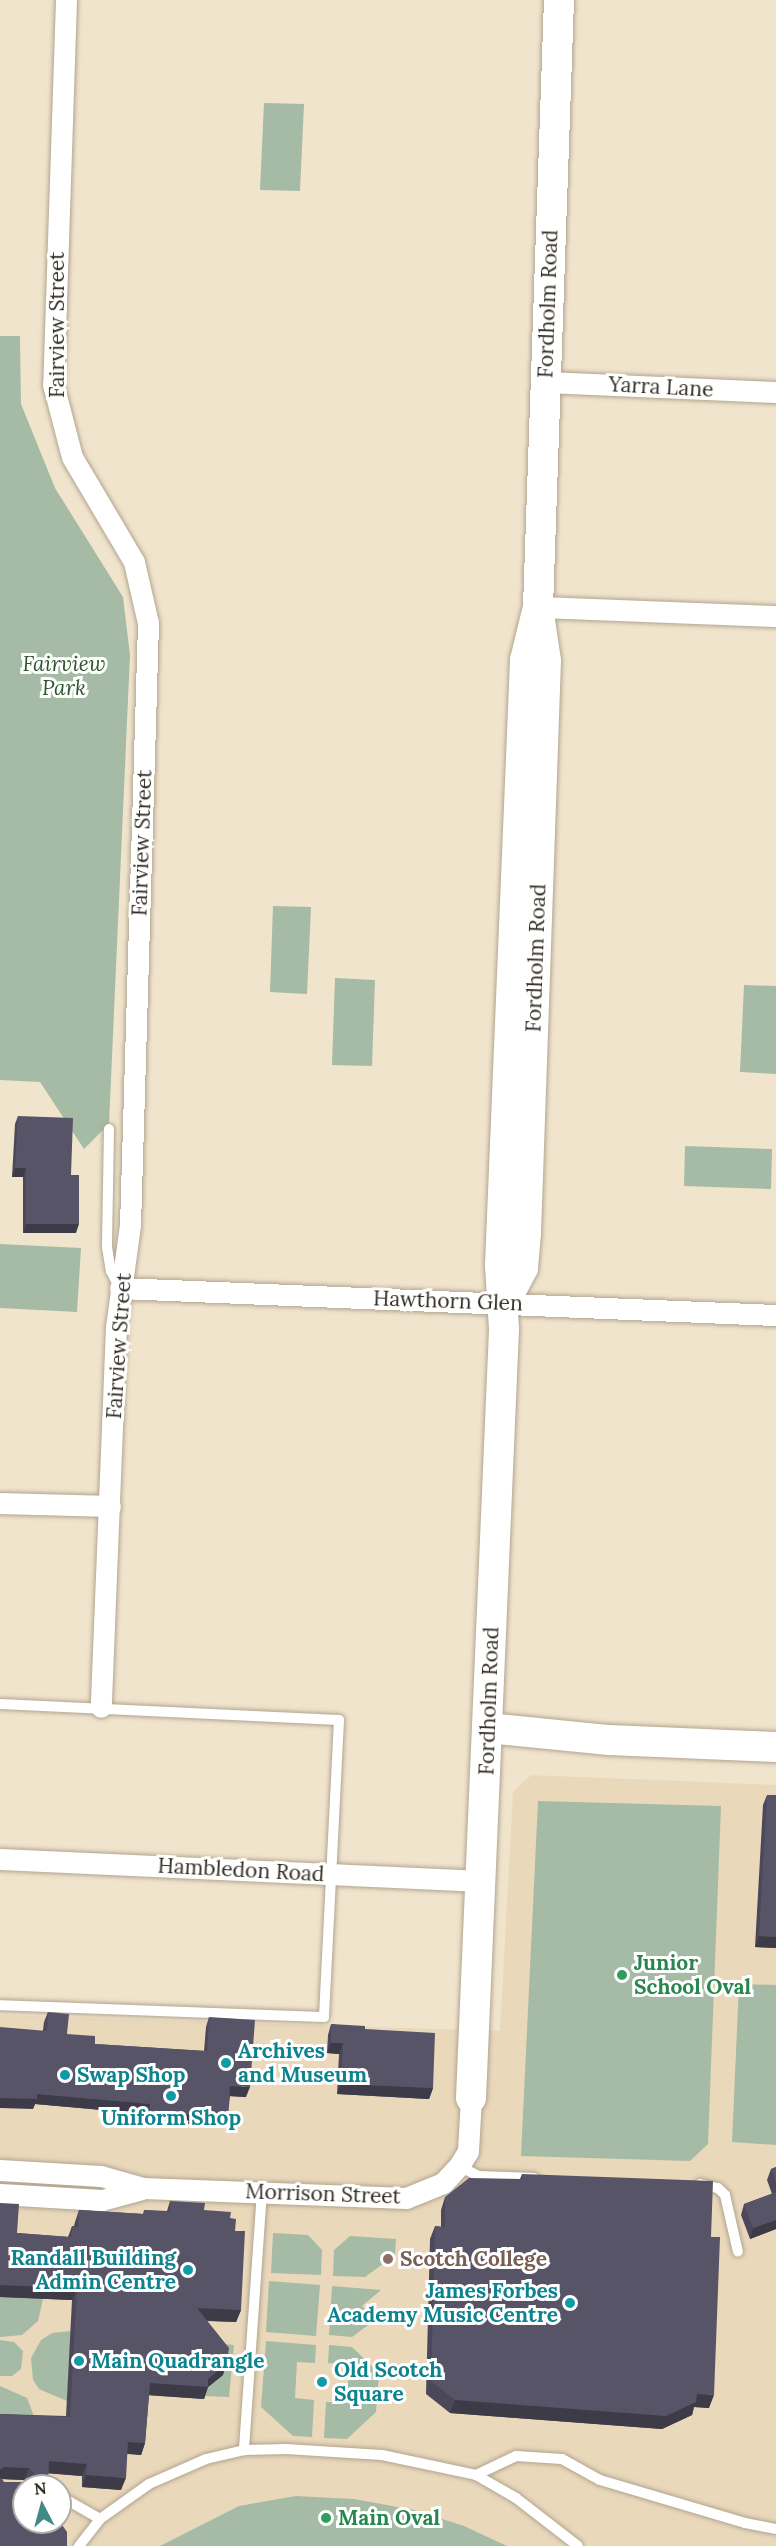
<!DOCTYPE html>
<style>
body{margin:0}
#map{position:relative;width:776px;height:2546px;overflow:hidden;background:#f1e4cd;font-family:Lora,serif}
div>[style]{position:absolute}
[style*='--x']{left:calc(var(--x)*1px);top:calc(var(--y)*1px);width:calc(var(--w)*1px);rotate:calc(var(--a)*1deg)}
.built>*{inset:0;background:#ead8bb}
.green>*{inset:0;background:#a5bba5}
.roads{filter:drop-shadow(0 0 2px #b1a58f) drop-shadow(0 0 2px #b1a58f)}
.lane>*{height:10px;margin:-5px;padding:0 5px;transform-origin:5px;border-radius:5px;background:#fff}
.street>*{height:21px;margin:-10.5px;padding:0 10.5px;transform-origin:10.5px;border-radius:10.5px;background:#fff}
.secondary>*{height:30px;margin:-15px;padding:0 15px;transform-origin:15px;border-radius:15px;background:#fff}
.wall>*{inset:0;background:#4c4859}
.shaded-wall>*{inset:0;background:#3e3b49}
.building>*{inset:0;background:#585468}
.dots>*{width:16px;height:16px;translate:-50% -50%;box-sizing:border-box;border:3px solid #fff;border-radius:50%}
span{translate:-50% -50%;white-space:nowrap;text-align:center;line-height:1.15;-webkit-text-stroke:6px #fff;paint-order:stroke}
.street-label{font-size:21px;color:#322d24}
.park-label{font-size:21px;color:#2f562f;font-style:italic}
.leisure-label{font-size:21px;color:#27864d;font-weight:700}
.left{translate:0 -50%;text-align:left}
.culture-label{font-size:21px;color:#0d838f;font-weight:700}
.right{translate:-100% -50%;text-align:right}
.education-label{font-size:21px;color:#785e54;font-weight:700}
.north{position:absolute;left:12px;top:2474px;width:60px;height:60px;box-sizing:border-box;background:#fff;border:2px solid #adaba7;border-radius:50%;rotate:354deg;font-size:16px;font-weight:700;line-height:24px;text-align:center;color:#322d24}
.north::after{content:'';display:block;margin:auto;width:21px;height:27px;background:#428a88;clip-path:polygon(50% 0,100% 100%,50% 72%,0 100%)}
</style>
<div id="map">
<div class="built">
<i style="clip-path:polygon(evenodd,531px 1775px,776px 1785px,776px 2546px,0 2546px,0 2015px,500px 2031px,513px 1792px,531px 1775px,24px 2486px,60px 2486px,60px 2522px,24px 2522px,24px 2486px)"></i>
</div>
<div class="green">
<i style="clip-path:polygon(264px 103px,304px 104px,300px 191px,260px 190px)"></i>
<i style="clip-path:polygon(0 336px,20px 336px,21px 404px,55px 488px,123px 597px,130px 655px,109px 1124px,84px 1149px,40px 1082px,0 1080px)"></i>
<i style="clip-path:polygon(273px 906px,311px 907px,307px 994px,270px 992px)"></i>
<i style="clip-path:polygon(335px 978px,375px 980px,372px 1066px,332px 1065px)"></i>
<i style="clip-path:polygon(744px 985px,776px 986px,776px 1074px,740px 1072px)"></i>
<i style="clip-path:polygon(685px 1146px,772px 1149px,771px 1189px,684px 1186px)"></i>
<i style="clip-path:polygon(0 1244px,81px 1248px,77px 1312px,0 1308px)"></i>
<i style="clip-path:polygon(538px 1801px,721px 1806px,708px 2144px,690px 2161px,521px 2156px)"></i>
<i style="clip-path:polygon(739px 1984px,776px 1985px,776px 2145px,732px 2142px)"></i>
<i style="clip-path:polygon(273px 2233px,308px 2235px,322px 2250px,321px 2275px,271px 2273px)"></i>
<i style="clip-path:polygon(350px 2236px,396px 2239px,395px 2255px,365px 2277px,333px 2276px,334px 2250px)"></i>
<i style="clip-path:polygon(269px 2281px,320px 2285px,316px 2336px,266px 2332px)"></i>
<i style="clip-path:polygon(332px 2286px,381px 2290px,362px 2306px,375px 2320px,352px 2337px,329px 2335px)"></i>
<i style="clip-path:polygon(0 2297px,43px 2299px,38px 2321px,22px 2335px,0 2337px)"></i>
<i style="clip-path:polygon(71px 2331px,67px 2401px,39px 2389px,33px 2380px,31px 2358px,41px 2340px,52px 2333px)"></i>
<i style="clip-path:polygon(0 2340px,14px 2342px,23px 2351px,21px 2369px,12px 2376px,0 2376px)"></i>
<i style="clip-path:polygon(266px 2341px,316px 2345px,315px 2363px,297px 2362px,295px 2398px,314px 2400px,312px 2437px,293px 2436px,261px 2407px)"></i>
<i style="clip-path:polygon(210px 2343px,234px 2345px,229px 2397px,204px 2396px)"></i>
<i style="clip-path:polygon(329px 2345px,352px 2347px,379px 2373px,376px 2412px,347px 2439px,324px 2438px,326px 2402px,347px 2403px,349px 2365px,328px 2363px)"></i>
<i style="clip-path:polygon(0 2386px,27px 2398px,35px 2419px,0 2426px)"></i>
<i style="clip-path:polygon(296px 2496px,354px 2499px,414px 2510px,464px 2526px,507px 2546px,160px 2546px,239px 2506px)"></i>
</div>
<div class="roads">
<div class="lane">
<i style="--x:109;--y:1129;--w:118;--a:91"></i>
<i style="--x:107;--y:1247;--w:24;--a:81"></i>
<i style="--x:111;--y:1271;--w:16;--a:63"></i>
<i style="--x:0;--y:1704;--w:339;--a:2.7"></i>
<i style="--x:339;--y:1720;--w:297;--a:92.9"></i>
<i style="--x:324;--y:2017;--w:324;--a:-177.9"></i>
<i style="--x:459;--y:2166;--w:22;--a:27"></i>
<i style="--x:479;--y:2176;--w:55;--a:2.1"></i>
<i style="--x:700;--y:2184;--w:18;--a:13"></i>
<i style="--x:718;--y:2188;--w:10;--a:45"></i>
<i style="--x:725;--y:2195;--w:58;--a:77.2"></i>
<i style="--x:262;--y:2191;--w:260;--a:94"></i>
<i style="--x:244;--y:2450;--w:42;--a:-1.4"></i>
<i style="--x:286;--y:2449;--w:96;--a:3.6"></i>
<i style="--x:382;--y:2455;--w:96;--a:12"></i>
<i style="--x:476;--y:2475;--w:46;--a:29.9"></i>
<i style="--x:516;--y:2498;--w:78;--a:37.7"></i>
<i style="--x:476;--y:2475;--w:44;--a:-25.4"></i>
<i style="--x:516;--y:2456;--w:46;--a:3.7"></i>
<i style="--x:562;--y:2459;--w:43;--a:28.9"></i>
<i style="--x:600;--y:2480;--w:151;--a:16.5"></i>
<i style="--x:745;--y:2523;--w:32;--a:11"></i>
<i style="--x:60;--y:2496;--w:46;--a:29.9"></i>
<i style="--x:79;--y:2546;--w:34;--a:-52"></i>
<i style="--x:100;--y:2519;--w:60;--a:-35.5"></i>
<i style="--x:149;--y:2484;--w:62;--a:-23.7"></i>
<i style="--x:206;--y:2459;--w:39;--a:-13"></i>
</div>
<div class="street">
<i style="--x:66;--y:0;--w:384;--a:91.9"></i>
<i style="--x:53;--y:384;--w:75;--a:75.4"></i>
<i style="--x:72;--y:457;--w:122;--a:59.4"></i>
<i style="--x:134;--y:562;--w:63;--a:77.1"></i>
<i style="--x:148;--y:623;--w:602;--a:91.71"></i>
<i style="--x:130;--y:1225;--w:103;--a:97.8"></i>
<i style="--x:116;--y:1327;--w:380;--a:92.3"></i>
<i style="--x:545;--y:382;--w:231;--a:2.5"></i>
<i style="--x:538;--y:607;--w:238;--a:2.2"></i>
<i style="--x:120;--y:1288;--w:657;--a:2.36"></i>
<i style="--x:0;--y:1503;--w:110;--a:1.6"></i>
<i style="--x:0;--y:1859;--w:483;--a:2.6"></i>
<i style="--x:0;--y:2170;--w:101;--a:3.4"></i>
<i style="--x:101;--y:2176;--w:44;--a:15.9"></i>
<i style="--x:143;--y:2188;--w:263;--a:2.2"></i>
<i style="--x:406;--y:2198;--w:40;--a:-22"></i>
<i style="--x:443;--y:2183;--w:23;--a:-47"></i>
<i style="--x:459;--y:2166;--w:17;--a:-59"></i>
<i style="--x:468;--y:2151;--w:53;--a:-86.8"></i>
<i style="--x:0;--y:2194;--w:102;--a:3.4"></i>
<i style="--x:102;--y:2200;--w:41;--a:-15.4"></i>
</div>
<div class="secondary">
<i style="--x:504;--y:1304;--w:41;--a:-62.2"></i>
<i style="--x:523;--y:1268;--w:35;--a:-85"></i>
<i style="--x:526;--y:1233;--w:572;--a:-88"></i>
<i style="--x:546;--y:661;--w:55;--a:-98.4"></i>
<i style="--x:538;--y:607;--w:607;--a:-88.02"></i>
<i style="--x:488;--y:1728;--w:122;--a:5.7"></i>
<i style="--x:609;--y:1740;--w:167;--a:2.4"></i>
<i style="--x:471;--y:2098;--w:770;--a:-87.54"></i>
<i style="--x:504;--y:1329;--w:64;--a:-93.6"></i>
<i style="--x:500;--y:1265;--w:606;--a:-87.63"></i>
<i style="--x:525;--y:660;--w:55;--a:-76.2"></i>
</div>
</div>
<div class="wall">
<i style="clip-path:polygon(18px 1116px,71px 1175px,76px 1233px,23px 1233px,23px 1177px,12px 1177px,15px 1124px)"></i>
<i style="clip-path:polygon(767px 1795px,776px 1948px,755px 1947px,763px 1805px)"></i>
<i style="clip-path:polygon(48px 2012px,67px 2034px,95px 2044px,204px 2051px,206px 2027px,209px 2017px,246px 2097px,230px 2096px,228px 2114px,225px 2124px,146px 2124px,147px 2114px,35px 2104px,33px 2109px,44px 2022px)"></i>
<i style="clip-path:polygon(331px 2024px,365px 2029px,433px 2088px,429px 2099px,337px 2094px,339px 2054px,327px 2053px,328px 2035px)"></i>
<i style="clip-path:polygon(776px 2167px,776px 2229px,750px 2239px,741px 2215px,744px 2204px,772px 2194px,767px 2180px,771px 2169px)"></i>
<i style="clip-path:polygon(522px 2174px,711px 2237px,709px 2408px,694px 2407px,692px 2415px,662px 2429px,450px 2413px,426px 2394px,430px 2239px,435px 2226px,441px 2227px,441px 2210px,445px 2197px,520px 2179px)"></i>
<i style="clip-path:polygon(evenodd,170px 2201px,230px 2218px,235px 2231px,241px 2310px,236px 2322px,207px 2321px,223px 2375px,208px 2387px,204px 2399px,149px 2395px,145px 2443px,141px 2455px,127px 2454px,121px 2490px,82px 2487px,82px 2476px,48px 2473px,24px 2486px,0 2546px,0 2414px,66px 2416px,72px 2300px,0 2297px,0 2203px,17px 2233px,68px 2237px,72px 2226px,74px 2226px,75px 2222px,79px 2210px,143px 2214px,144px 2210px,167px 2211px,170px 2201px,2px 2479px,24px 2480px,27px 2482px,4px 2482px,2px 2479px)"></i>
</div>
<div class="shaded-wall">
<i style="clip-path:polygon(15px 1168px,26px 1168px,23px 1177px,12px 1177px)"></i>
<i style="clip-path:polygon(26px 1224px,79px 1224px,76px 1233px,23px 1233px)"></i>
<i style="clip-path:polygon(759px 1936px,776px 1937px,776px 1948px,755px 1947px)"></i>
<i style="clip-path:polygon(331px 2043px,343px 2043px,339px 2054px,327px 2053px)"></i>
<i style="clip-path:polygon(341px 2084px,433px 2088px,429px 2099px,337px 2094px)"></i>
<i style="clip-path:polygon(230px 2086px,250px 2087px,246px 2097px,227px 2096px)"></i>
<i style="clip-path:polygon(37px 2094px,150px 2104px,147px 2114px,35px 2104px,33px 2109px,0 2108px,0 2098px)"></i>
<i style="clip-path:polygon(150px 2114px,228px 2114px,225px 2124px,146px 2124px)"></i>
<i style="clip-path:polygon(776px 2220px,776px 2229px,750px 2239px,753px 2228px)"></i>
<i style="clip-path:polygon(0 2285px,77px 2288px,72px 2300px,0 2297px)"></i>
<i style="clip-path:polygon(197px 2308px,241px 2310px,236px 2322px,192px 2320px)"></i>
<i style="clip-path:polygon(227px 2363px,223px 2375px,208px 2387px,204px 2399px,145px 2395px,150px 2383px,208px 2379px)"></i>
<i style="clip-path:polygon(697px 2394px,714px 2395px,709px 2408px,694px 2407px,692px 2415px,662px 2429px,450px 2413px,455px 2400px)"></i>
<i style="clip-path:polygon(128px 2442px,145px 2443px,141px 2455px,124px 2453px)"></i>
<i style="clip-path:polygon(49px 2461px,87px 2464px,82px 2476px,44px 2473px)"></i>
<i style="clip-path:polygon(4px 2467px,29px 2468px,24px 2480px,0 2479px,0 2470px)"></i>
<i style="clip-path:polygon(86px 2475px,126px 2478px,121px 2490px,82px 2487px)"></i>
</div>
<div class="building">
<i style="clip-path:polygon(18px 1116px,73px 1118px,71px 1175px,79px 1175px,79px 1224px,26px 1224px,26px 1168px,15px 1168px)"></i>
<i style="clip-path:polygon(767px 1795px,776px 1795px,776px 1937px,759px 1936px)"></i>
<i style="clip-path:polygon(48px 2012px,69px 2014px,67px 2034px,95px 2036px,95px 2044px,207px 2051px,209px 2017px,255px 2020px,250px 2087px,230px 2086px,228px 2114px,150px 2114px,150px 2104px,37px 2094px,37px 2099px,0 2098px,0 2027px,47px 2031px)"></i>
<i style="clip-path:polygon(331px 2024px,365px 2026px,365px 2029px,435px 2033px,433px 2088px,341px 2084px,343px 2043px,331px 2043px)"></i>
<i style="clip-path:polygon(776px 2167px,776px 2183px,771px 2169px)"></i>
<i style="clip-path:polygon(522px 2174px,713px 2181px,711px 2237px,720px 2237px,714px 2395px,697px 2394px,696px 2402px,666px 2416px,455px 2400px,431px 2381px,435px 2226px,445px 2227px,445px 2197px,469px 2178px,522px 2179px)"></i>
<i style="clip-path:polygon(776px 2192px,776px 2220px,753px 2228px,744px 2204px)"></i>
<i style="clip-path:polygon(170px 2201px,205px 2203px,204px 2210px,231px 2212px,230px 2218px,236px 2219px,235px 2231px,245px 2231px,241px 2310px,197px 2308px,229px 2348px,227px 2363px,208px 2379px,208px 2387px,150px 2383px,145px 2443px,128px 2442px,126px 2478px,86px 2475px,87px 2464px,49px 2461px,48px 2486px,24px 2486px,24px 2522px,60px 2522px,67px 2532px,67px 2546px,0 2546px,0 2477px,4px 2482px,29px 2482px,36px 2476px,29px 2468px,4px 2467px,0 2470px,0 2414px,70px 2417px,77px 2288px,0 2285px,0 2203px,19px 2204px,17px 2233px,71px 2237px,72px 2226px,78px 2227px,79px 2210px,144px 2214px,144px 2210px,170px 2212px)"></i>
</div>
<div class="dots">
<i style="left:622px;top:1975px;background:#2e9e5b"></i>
<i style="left:226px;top:2063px;background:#0f9aa8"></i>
<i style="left:65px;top:2075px;background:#0f9aa8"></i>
<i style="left:171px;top:2096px;background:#0f9aa8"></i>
<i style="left:388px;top:2259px;background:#8d6e63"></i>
<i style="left:188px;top:2270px;background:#0f9aa8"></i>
<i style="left:570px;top:2303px;background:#0f9aa8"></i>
<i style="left:79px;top:2361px;background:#0f9aa8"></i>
<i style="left:322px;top:2382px;background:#0f9aa8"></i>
<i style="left:326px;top:2518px;background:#2e9e5b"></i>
</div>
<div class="street-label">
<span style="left:548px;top:304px;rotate:-88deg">Fordholm Road</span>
<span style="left:57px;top:325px;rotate:-90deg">Fairview Street</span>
<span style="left:661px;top:387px;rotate:3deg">Yarra Lane</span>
<span style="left:142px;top:843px;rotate:-88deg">Fairview Street</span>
<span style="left:536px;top:958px;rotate:-88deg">Fordholm Road</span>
<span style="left:448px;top:1301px;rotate:2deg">Hawthorn Glen</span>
<span style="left:119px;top:1346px;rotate:-86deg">Fairview Street</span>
<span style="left:489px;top:1701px;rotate:-88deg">Fordholm Road</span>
<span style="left:241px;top:1870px;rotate:3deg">Hambledon Road</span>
<span style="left:323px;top:2194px;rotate:2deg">Morrison Street</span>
</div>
<div class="park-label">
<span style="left:64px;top:676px">Fairview<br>Park</span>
</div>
<div class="leisure-label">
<span class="left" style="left:634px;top:1975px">Junior<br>School Oval</span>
<span class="left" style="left:338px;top:2518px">Main Oval</span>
</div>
<div class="culture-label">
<span class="left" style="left:238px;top:2063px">Archives<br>and Museum</span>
<span class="left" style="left:77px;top:2075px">Swap Shop</span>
<span style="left:171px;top:2118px">Uniform Shop</span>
<span class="right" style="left:176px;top:2270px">Randall Building<br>Admin Centre</span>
<span class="right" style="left:558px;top:2303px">James Forbes<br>Academy Music Centre</span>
<span class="left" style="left:91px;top:2361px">Main Quadrangle</span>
<span class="left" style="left:334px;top:2382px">Old Scotch<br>Square</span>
</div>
<div class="education-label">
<span class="left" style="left:400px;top:2259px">Scotch College</span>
</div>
<div class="north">N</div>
</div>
